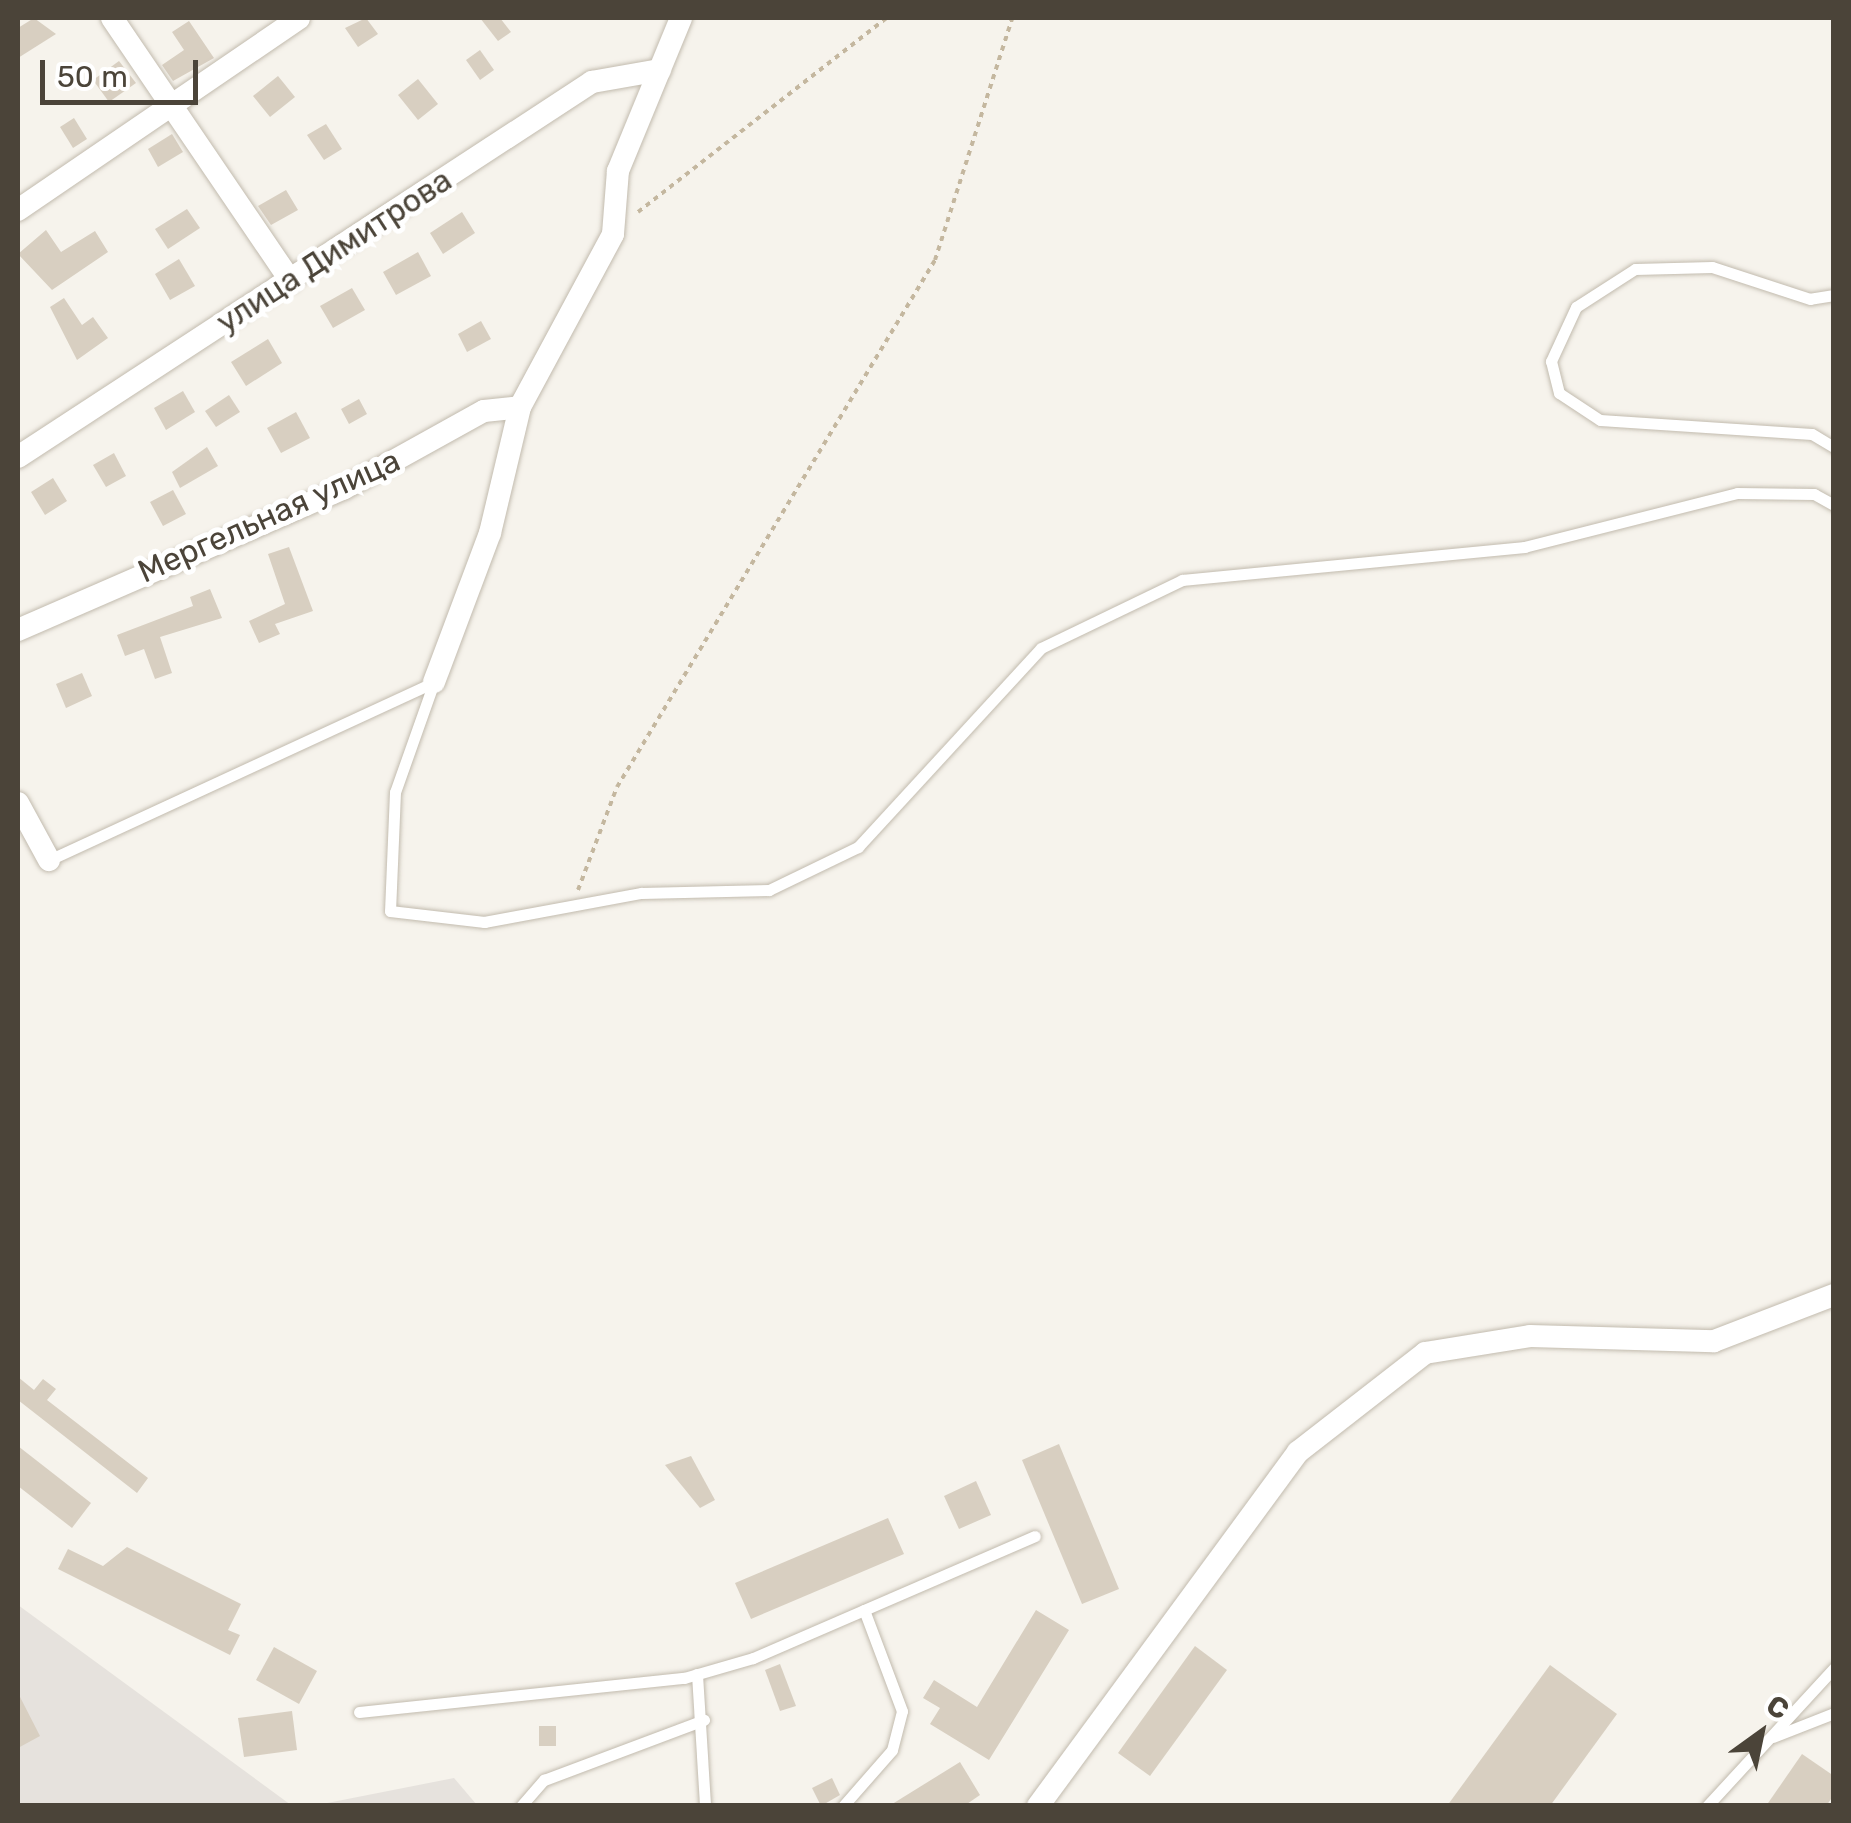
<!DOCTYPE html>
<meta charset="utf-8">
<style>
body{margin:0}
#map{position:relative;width:1851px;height:1823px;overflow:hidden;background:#f6f3ec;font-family:Rubik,sans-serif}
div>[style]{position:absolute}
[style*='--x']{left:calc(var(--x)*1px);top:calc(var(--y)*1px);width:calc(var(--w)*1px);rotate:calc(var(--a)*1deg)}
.industrial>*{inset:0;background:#e6e2dd}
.building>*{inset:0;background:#d8cfc1}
.path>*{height:4px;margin-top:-2px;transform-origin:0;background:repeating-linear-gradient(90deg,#c4b79f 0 5px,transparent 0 10px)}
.roads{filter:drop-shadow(0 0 2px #c2bbae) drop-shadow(0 0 2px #c2bbae)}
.lane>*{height:11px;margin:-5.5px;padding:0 5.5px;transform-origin:5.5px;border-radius:5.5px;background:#fff}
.street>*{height:22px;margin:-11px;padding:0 11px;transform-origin:11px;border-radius:11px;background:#fff}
span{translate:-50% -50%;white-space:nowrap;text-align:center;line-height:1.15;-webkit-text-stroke:10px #fff;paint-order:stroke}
.street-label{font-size:32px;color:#4b4439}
.frame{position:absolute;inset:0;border:20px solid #4b4439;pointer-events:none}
.north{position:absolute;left:1711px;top:1683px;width:100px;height:100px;-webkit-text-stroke:8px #fff;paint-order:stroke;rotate:33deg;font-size:28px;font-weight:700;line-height:40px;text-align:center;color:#4b4439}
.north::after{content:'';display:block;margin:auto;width:35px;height:45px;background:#4b4439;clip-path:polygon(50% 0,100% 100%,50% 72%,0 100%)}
.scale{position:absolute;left:40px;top:60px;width:158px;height:45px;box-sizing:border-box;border:5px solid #4b4439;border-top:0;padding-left:12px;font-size:30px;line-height:35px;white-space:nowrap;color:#4b4439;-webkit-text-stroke:8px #fff;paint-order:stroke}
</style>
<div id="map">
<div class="industrial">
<i style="clip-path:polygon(18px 1605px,291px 1805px,18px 1805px)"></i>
<i style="clip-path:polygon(454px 1778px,477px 1805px,317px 1805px)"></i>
</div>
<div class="building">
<i style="clip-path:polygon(34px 18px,56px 34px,18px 58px,18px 28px)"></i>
<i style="clip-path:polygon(366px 18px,378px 34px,358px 47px,345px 28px)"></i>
<i style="clip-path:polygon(480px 18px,500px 18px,511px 32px,498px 41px)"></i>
<i style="clip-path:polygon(189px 21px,214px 58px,173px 81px,162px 65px,184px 50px,172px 32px)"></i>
<i style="clip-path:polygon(480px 50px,494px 70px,480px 80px,466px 60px)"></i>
<i style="clip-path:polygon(119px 61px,136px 83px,109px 102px,93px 80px)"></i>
<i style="clip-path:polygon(278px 76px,295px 97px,270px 117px,253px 96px)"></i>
<i style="clip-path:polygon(418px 79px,438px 104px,418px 120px,398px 95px)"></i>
<i style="clip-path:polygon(74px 118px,87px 139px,73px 148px,60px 127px)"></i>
<i style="clip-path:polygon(326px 124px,342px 149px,324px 160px,307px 135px)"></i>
<i style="clip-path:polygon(172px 134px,183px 152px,158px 167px,148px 149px)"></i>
<i style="clip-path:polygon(286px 190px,298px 210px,271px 225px,258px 206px)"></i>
<i style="clip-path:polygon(187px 209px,200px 228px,168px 249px,155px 229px)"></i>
<i style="clip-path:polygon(462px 212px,475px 233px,443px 254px,430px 233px)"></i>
<i style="clip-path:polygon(46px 230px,61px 252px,95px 231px,108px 252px,52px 290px,18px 254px)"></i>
<i style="clip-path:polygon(418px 252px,431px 276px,396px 295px,383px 272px)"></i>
<i style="clip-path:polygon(179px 259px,195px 286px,170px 300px,155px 274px)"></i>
<i style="clip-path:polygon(352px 288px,365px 310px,333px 328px,320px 306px)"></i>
<i style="clip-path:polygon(64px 298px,82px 325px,93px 317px,108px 338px,77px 360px,50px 307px)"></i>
<i style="clip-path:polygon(481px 321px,491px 339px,467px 352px,458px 334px)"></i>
<i style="clip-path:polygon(268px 339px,282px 363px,246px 386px,231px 362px)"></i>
<i style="clip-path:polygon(183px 391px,195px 412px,166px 430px,154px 408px)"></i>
<i style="clip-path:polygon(229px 395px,240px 412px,216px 427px,205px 411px)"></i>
<i style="clip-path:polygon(359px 399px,367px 414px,349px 424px,341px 409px)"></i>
<i style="clip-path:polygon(296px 412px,310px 438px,281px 453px,267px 428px)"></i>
<i style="clip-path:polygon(207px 447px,218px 466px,180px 488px,172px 472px)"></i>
<i style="clip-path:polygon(114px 453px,126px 476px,106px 487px,93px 465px)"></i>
<i style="clip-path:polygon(53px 478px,67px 501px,45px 515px,31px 492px)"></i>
<i style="clip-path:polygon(173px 490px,186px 514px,163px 526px,150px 502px)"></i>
<i style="clip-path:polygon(289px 547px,313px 611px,275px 624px,280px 634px,259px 643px,249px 621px,285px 604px,268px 554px)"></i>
<i style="clip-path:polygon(210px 589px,222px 618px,160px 637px,172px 673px,155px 679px,144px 649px,125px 656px,117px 635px,193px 606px,190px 597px)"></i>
<i style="clip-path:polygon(82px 673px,92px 696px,66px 708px,56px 684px)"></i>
<i style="clip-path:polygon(18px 1377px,34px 1390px,43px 1379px,56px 1389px,47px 1400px,148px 1478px,137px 1493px,18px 1400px)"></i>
<i style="clip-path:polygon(1059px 1444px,1119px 1589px,1082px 1604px,1022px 1460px)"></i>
<i style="clip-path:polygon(18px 1446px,91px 1503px,72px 1528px,18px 1486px)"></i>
<i style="clip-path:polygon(691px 1456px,715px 1500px,700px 1508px,665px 1465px)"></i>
<i style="clip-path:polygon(976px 1481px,991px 1515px,959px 1529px,944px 1496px)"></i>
<i style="clip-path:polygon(888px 1518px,904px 1554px,751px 1619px,735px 1583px)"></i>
<i style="clip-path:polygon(127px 1547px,241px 1604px,228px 1630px,240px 1635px,230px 1655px,58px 1569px,68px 1549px,103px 1566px)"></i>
<i style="clip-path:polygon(1036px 1610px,1069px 1630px,989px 1760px,930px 1724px,940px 1708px,923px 1698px,934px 1680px,977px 1707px)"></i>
<i style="clip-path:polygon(1195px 1646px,1227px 1670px,1150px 1776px,1118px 1753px)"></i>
<i style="clip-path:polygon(274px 1647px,317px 1671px,299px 1704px,256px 1680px)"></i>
<i style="clip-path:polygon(780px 1664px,796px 1706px,780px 1711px,765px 1670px)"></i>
<i style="clip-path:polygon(1550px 1665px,1617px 1714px,1550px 1806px,1447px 1806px)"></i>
<i style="clip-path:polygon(18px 1693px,40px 1736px,18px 1748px)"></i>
<i style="clip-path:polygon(292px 1711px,297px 1750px,244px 1757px,238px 1718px)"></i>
<i style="clip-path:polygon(539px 1726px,556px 1726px,556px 1746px,539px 1746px)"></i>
<i style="clip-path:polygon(1802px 1754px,1834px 1776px,1834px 1795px,1826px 1806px,1766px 1806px)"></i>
<i style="clip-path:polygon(960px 1762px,980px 1795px,964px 1806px,889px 1806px)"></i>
<i style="clip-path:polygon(832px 1778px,840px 1795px,821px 1806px,812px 1788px)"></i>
</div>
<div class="path">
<i style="--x:638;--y:212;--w:315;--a:-38"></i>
<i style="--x:578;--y:890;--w:110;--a:-69.3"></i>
<i style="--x:617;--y:787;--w:616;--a:-58.89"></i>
<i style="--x:935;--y:260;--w:254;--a:-72.3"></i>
</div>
<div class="roads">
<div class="lane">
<i style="--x:1834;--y:295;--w:24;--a:171"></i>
<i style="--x:1810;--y:299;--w:103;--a:-161.9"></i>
<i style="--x:1712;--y:267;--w:77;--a:178.5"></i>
<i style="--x:1635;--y:269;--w:70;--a:147.2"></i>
<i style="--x:1576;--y:307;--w:60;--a:114.8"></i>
<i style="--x:1551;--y:361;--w:33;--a:76"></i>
<i style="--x:1559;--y:393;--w:49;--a:33.4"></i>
<i style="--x:1600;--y:420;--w:212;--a:3.8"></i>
<i style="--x:1812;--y:434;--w:26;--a:31"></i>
<i style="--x:434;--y:682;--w:117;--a:109.5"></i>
<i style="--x:395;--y:792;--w:119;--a:92.4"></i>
<i style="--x:390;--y:911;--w:95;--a:6.7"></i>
<i style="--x:484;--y:922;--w:160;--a:-10.5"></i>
<i style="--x:641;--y:893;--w:128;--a:-1.3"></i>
<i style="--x:769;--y:890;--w:99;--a:-25.8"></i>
<i style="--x:858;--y:847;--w:270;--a:-47.4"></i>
<i style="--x:1041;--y:648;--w:157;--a:-25.7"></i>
<i style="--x:1182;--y:580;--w:344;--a:-5.5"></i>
<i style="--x:1524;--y:547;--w:220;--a:-14.2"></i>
<i style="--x:1737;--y:493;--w:77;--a:0.7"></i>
<i style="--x:1814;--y:494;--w:23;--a:29"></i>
<i style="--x:49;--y:860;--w:424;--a:-24.8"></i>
<i style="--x:697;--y:1674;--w:132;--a:86.5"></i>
<i style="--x:359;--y:1712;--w:327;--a:-6"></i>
<i style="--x:684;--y:1678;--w:72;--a:-16.2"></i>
<i style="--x:753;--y:1658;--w:307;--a:-23.4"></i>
<i style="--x:1773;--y:1737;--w:66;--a:-21.5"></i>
<i style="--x:521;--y:1806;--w:35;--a:-49"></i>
<i style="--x:544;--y:1780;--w:171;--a:-20.6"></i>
<i style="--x:843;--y:1806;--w:74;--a:-48.8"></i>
<i style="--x:892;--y:1750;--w:40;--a:-75.6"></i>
<i style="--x:902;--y:1711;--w:108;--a:-110.6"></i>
<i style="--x:1707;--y:1806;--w:188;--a:-47.4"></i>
</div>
<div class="street">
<i style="--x:112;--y:18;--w:318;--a:55.8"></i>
<i style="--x:18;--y:210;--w:340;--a:-34.3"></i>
<i style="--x:18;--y:457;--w:686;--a:-33.16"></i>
<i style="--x:592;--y:82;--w:69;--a:-10"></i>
<i style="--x:18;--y:630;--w:354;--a:-23.5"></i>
<i style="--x:343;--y:489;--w:161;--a:-29"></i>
<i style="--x:484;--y:411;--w:36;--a:-6"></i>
<i style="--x:434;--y:682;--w:159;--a:-69.4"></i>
<i style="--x:490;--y:533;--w:130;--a:-76.6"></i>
<i style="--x:520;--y:407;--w:196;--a:-61.7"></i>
<i style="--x:613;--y:234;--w:63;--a:-85.5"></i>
<i style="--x:618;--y:171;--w:165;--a:-67.6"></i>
<i style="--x:18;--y:803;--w:65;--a:61.5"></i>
<i style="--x:1038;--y:1806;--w:439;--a:-53.7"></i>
<i style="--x:1298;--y:1452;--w:161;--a:-37.9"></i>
<i style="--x:1425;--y:1353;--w:106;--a:-9.2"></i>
<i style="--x:1530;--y:1336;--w:184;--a:1.6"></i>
<i style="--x:1714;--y:1341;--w:129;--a:-21"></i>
</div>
</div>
<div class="street-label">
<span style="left:334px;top:251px;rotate:-33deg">улица Димитрова</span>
<span style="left:269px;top:516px;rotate:-24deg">Мергельная улица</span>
</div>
<div class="frame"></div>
<div class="north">С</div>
<div class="scale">50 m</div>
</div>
